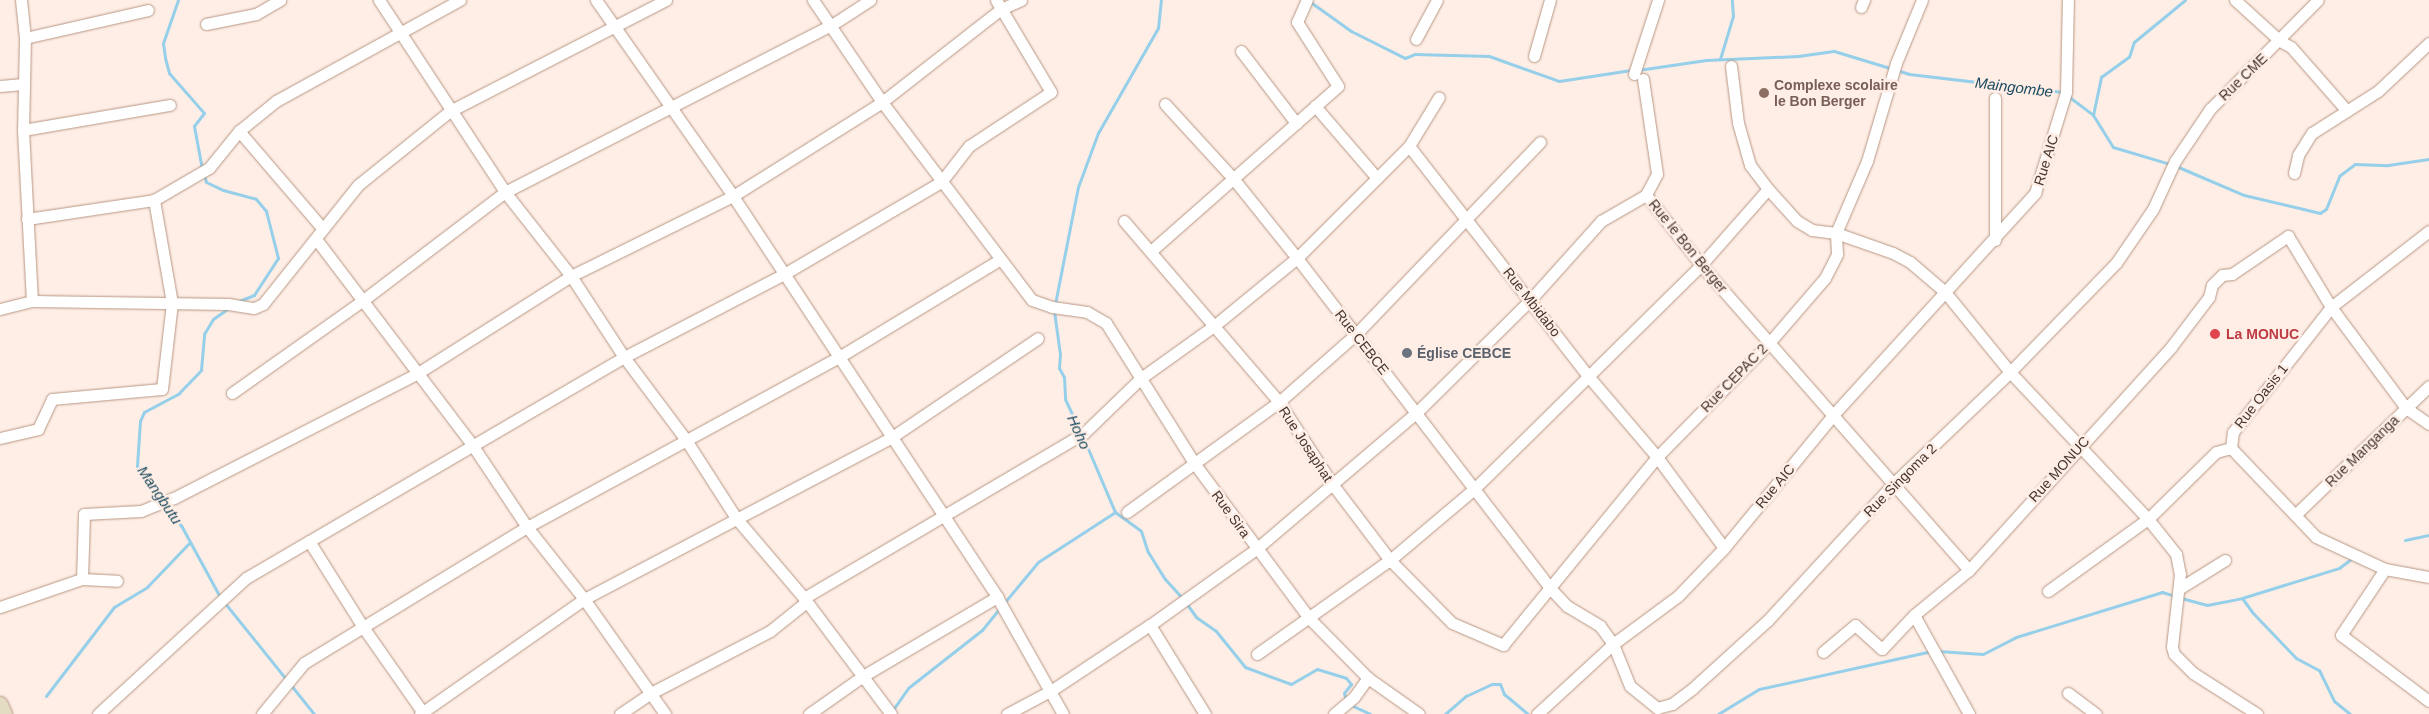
<!DOCTYPE html>
<meta charset="utf-8">
<style>
body{margin:0}
#map{position:relative;width:2429px;height:714px;overflow:hidden;background:#feeee6;font-family:Arial,sans-serif}
div>[style]{position:absolute}
[style*='--x']{left:calc(var(--x)*1px);top:calc(var(--y)*1px);width:calc(var(--w)*1px);rotate:calc(var(--a)*1deg)}
.stream>*{height:3px;margin:-1.5px;padding:0 1.5px;transform-origin:1.5px;border-radius:1.5px;background:#95cfe9}
.roads{filter:drop-shadow(0 0 1px #b89682) drop-shadow(0 0 1px #b89682)}
.street>*{height:11px;margin:-5.5px;padding:0 5.5px;transform-origin:5.5px;border-radius:5.5px;background:#fff}
.secondary>*{height:16px;margin:-8px;padding:0 8px;transform-origin:8px;border-radius:8px;background:#e3dcc3}
.dots>*{width:14px;height:14px;translate:-50% -50%;box-sizing:border-box;border:2px solid #feeee6;border-radius:50%}
span{translate:-50% -50%;white-space:nowrap;text-align:center;line-height:1.15;-webkit-text-stroke:5px #feeee6;paint-order:stroke}
.street-label{font-size:14px;color:#45372f}
.education-label{font-size:14px;color:#785e54;font-weight:700}
.left{translate:0 -50%;text-align:left}
.health-label{font-size:14px;color:#be3a42;font-weight:700}
.worship-label{font-size:14px;color:#5b616d;font-weight:700}
.water-label{font-size:15px;color:#1b4a5e;font-style:italic}
</style>
<div id="map">
<div class="stream">
<i style="--x:178;--y:0;--w:46;--a:109.2"></i>
<i style="--x:163;--y:43;--w:15;--a:82"></i>
<i style="--x:165;--y:58;--w:16;--a:75"></i>
<i style="--x:169;--y:73;--w:53;--a:48.8"></i>
<i style="--x:204;--y:113;--w:16;--a:128"></i>
<i style="--x:194;--y:126;--w:44;--a:79.5"></i>
<i style="--x:1309;--y:1;--w:52;--a:35.5"></i>
<i style="--x:1351;--y:31;--w:60;--a:26.6"></i>
<i style="--x:1405;--y:58;--w:11;--a:-22"></i>
<i style="--x:1415;--y:54;--w:74;--a:1.5"></i>
<i style="--x:1489;--y:56;--w:74;--a:19.7"></i>
<i style="--x:1559;--y:81;--w:73;--a:-8.7"></i>
<i style="--x:1720;--y:59;--w:45;--a:-73.2"></i>
<i style="--x:1733;--y:16;--w:16;--a:-94"></i>
<i style="--x:1638;--y:70;--w:69;--a:-8.4"></i>
<i style="--x:1706;--y:60;--w:92;--a:-2.5"></i>
<i style="--x:1798;--y:56;--w:36;--a:-8"></i>
<i style="--x:1834;--y:51;--w:78;--a:17"></i>
<i style="--x:1909;--y:74;--w:155;--a:6.7"></i>
<i style="--x:2068;--y:96;--w:31;--a:37"></i>
<i style="--x:2093;--y:115;--w:38;--a:58"></i>
<i style="--x:2113;--y:147;--w:59;--a:16.6"></i>
<i style="--x:2093;--y:115;--w:39;--a:-78"></i>
<i style="--x:2101;--y:77;--w:34;--a:-36"></i>
<i style="--x:2129;--y:57;--w:16;--a:-72"></i>
<i style="--x:2134;--y:42;--w:66;--a:-39.5"></i>
<i style="--x:2176;--y:166;--w:74;--a:23.1"></i>
<i style="--x:2244;--y:195;--w:78;--a:13.3"></i>
<i style="--x:2320;--y:213;--w:7;--a:-34"></i>
<i style="--x:2326;--y:209;--w:35;--a:-68"></i>
<i style="--x:2339;--y:176;--w:20;--a:-37"></i>
<i style="--x:2355;--y:164;--w:33;--a:2"></i>
<i style="--x:2388;--y:165;--w:41;--a:-8.3"></i>
<i style="--x:204;--y:175;--w:7;--a:74"></i>
<i style="--x:206;--y:182;--w:19;--a:25"></i>
<i style="--x:223;--y:190;--w:34;--a:15"></i>
<i style="--x:256;--y:199;--w:16;--a:50"></i>
<i style="--x:266;--y:211;--w:49;--a:75.7"></i>
<i style="--x:278;--y:258;--w:44;--a:123"></i>
<i style="--x:254;--y:295;--w:22;--a:158"></i>
<i style="--x:1055;--y:304;--w:119;--a:-78.9"></i>
<i style="--x:1078;--y:187;--w:58;--a:-69.7"></i>
<i style="--x:1098;--y:133;--w:121;--a:-60.3"></i>
<i style="--x:1158;--y:28;--w:28;--a:-84"></i>
<i style="--x:1054;--y:311;--w:43;--a:82.1"></i>
<i style="--x:1060;--y:354;--w:14;--a:94"></i>
<i style="--x:1059;--y:368;--w:10;--a:61"></i>
<i style="--x:1064;--y:377;--w:22;--a:87"></i>
<i style="--x:1065;--y:399;--w:35;--a:65"></i>
<i style="--x:1083;--y:437;--w:82;--a:66.9"></i>
<i style="--x:1115;--y:512;--w:32;--a:36"></i>
<i style="--x:1141;--y:531;--w:22;--a:72"></i>
<i style="--x:1148;--y:552;--w:32;--a:58"></i>
<i style="--x:1165;--y:579;--w:25;--a:48"></i>
<i style="--x:2405;--y:540;--w:25;--a:-12"></i>
<i style="--x:220;--y:597;--w:80;--a:-118.5"></i>
<i style="--x:182;--y:527;--w:76;--a:-126.4"></i>
<i style="--x:137;--y:466;--w:45;--a:-86.2"></i>
<i style="--x:140;--y:421;--w:10;--a:-66"></i>
<i style="--x:144;--y:412;--w:40;--a:-28"></i>
<i style="--x:179;--y:393;--w:32;--a:-46"></i>
<i style="--x:201;--y:370;--w:36;--a:-85"></i>
<i style="--x:204;--y:334;--w:17;--a:-59"></i>
<i style="--x:213;--y:319;--w:21;--a:-35"></i>
<i style="--x:2181;--y:598;--w:27;--a:15"></i>
<i style="--x:2207;--y:605;--w:36;--a:-11"></i>
<i style="--x:2242;--y:598;--w:102;--a:-17.2"></i>
<i style="--x:2339;--y:568;--w:15;--a:-37"></i>
<i style="--x:2242;--y:598;--w:17;--a:54"></i>
<i style="--x:2252;--y:612;--w:64;--a:46.3"></i>
<i style="--x:2296;--y:658;--w:26;--a:28"></i>
<i style="--x:2319;--y:670;--w:34;--a:64"></i>
<i style="--x:2334;--y:701;--w:21;--a:39"></i>
<i style="--x:224;--y:602;--w:144;--a:51.2"></i>
<i style="--x:1004;--y:603;--w:53;--a:-50.3"></i>
<i style="--x:1038;--y:562;--w:92;--a:-33"></i>
<i style="--x:1186;--y:603;--w:17;--a:54"></i>
<i style="--x:1196;--y:617;--w:24;--a:35"></i>
<i style="--x:1216;--y:631;--w:46;--a:51.1"></i>
<i style="--x:1245;--y:667;--w:49;--a:20.3"></i>
<i style="--x:1291;--y:684;--w:30;--a:-30"></i>
<i style="--x:1317;--y:669;--w:30;--a:17"></i>
<i style="--x:1346;--y:678;--w:8;--a:50"></i>
<i style="--x:1351;--y:684;--w:11;--a:128"></i>
<i style="--x:1344;--y:693;--w:8;--a:76"></i>
<i style="--x:1938;--y:651;--w:45;--a:3.8"></i>
<i style="--x:1983;--y:654;--w:37;--a:-27"></i>
<i style="--x:2016;--y:637;--w:153;--a:-17.1"></i>
<i style="--x:2162;--y:592;--w:14;--a:17"></i>
<i style="--x:46;--y:696;--w:112;--a:-52.6"></i>
<i style="--x:114;--y:607;--w:39;--a:-31"></i>
<i style="--x:147;--y:587;--w:62;--a:-46.3"></i>
<i style="--x:1351;--y:705;--w:21;--a:25"></i>
<i style="--x:892;--y:711;--w:28;--a:-55"></i>
<i style="--x:908;--y:688;--w:94;--a:-38.1"></i>
<i style="--x:982;--y:630;--w:28;--a:-51"></i>
<i style="--x:1445;--y:714;--w:28;--a:-41"></i>
<i style="--x:1466;--y:696;--w:29;--a:-25"></i>
<i style="--x:1492;--y:684;--w:8;--a:0"></i>
<i style="--x:1500;--y:684;--w:11;--a:68"></i>
<i style="--x:1504;--y:694;--w:31;--a:40"></i>
<i style="--x:1718;--y:714;--w:48;--a:-31.4"></i>
<i style="--x:1759;--y:689;--w:177;--a:-12.4"></i>
</div>
<div class="roads">
<div class="street">
<i style="--x:21;--y:0;--w:38;--a:84"></i>
<i style="--x:25;--y:38;--w:92;--a:91.2"></i>
<i style="--x:23;--y:130;--w:171;--a:87"></i>
<i style="--x:379;--y:0;--w:230;--a:56.7"></i>
<i style="--x:505;--y:192;--w:107;--a:51.8"></i>
<i style="--x:571;--y:276;--w:97;--a:56.8"></i>
<i style="--x:624;--y:357;--w:104;--a:53.2"></i>
<i style="--x:686;--y:440;--w:93;--a:57.3"></i>
<i style="--x:736;--y:518;--w:105;--a:49.6"></i>
<i style="--x:804;--y:598;--w:145;--a:53.1"></i>
<i style="--x:596;--y:0;--w:239;--a:55"></i>
<i style="--x:733;--y:196;--w:480;--a:56.6"></i>
<i style="--x:997;--y:597;--w:134;--a:60.6"></i>
<i style="--x:813;--y:0;--w:123;--a:55.9"></i>
<i style="--x:882;--y:102;--w:248;--a:52.9"></i>
<i style="--x:1032;--y:300;--w:21;--a:19"></i>
<i style="--x:1052;--y:307;--w:35;--a:8"></i>
<i style="--x:1087;--y:312;--w:22;--a:30"></i>
<i style="--x:1106;--y:323;--w:165;--a:57.8"></i>
<i style="--x:1194;--y:463;--w:193;--a:53.4"></i>
<i style="--x:1309;--y:618;--w:84;--a:45.5"></i>
<i style="--x:1368;--y:678;--w:62;--a:35.2"></i>
<i style="--x:2235;--y:0;--w:61;--a:42.3"></i>
<i style="--x:2280;--y:41;--w:13;--a:29"></i>
<i style="--x:2291;--y:47;--w:85;--a:48.8"></i>
<i style="--x:1861;--y:7;--w:8;--a:-67"></i>
<i style="--x:206;--y:24;--w:51;--a:-11.3"></i>
<i style="--x:256;--y:14;--w:28;--a:-30"></i>
<i style="--x:25;--y:38;--w:126;--a:-12.8"></i>
<i style="--x:1416;--y:39;--w:44;--a:-61.7"></i>
<i style="--x:1241;--y:51;--w:91;--a:52.6"></i>
<i style="--x:1534;--y:56;--w:58;--a:-74.1"></i>
<i style="--x:1731;--y:66;--w:57;--a:83"></i>
<i style="--x:1738;--y:123;--w:44;--a:74.1"></i>
<i style="--x:1750;--y:165;--w:30;--a:53"></i>
<i style="--x:1768;--y:189;--w:43;--a:47.8"></i>
<i style="--x:1797;--y:221;--w:17;--a:31"></i>
<i style="--x:1812;--y:230;--w:24;--a:7"></i>
<i style="--x:1836;--y:233;--w:60;--a:19.3"></i>
<i style="--x:1893;--y:253;--w:19;--a:28"></i>
<i style="--x:1910;--y:262;--w:46;--a:40.6"></i>
<i style="--x:1945;--y:292;--w:103;--a:50.9"></i>
<i style="--x:2010;--y:372;--w:202;--a:46.8"></i>
<i style="--x:2148;--y:519;--w:45;--a:51.3"></i>
<i style="--x:2176;--y:554;--w:20;--a:79"></i>
<i style="--x:2180;--y:574;--w:73;--a:96.3"></i>
<i style="--x:2172;--y:647;--w:7;--a:74"></i>
<i style="--x:2174;--y:654;--w:27;--a:45"></i>
<i style="--x:2193;--y:673;--w:76;--a:32.6"></i>
<i style="--x:1634;--y:74;--w:78;--a:-72"></i>
<i style="--x:1643;--y:79;--w:96;--a:81.6"></i>
<i style="--x:1657;--y:174;--w:24;--a:118"></i>
<i style="--x:0;--y:86;--w:23;--a:-5"></i>
<i style="--x:1995;--y:98;--w:142;--a:90"></i>
<i style="--x:1165;--y:104;--w:99;--a:47.5"></i>
<i style="--x:1232;--y:177;--w:104;--a:51.3"></i>
<i style="--x:1297;--y:258;--w:416;--a:52.5"></i>
<i style="--x:1550;--y:588;--w:25;--a:47"></i>
<i style="--x:1567;--y:606;--w:39;--a:31"></i>
<i style="--x:1600;--y:626;--w:22;--a:54"></i>
<i style="--x:1613;--y:644;--w:45;--a:68"></i>
<i style="--x:1630;--y:686;--w:35;--a:39"></i>
<i style="--x:1657;--y:708;--w:16;--a:-15"></i>
<i style="--x:1672;--y:704;--w:26;--a:-37"></i>
<i style="--x:1693;--y:688;--w:101;--a:-42.2"></i>
<i style="--x:1768;--y:620;--w:186;--a:-47.4"></i>
<i style="--x:1894;--y:483;--w:161;--a:-43.7"></i>
<i style="--x:2010;--y:372;--w:152;--a:-45.8"></i>
<i style="--x:2116;--y:263;--w:65;--a:-55.6"></i>
<i style="--x:2153;--y:209;--w:53;--a:-65.4"></i>
<i style="--x:2175;--y:161;--w:63;--a:-56.1"></i>
<i style="--x:2210;--y:109;--w:153;--a:-45.3"></i>
<i style="--x:1315;--y:106;--w:95;--a:49.3"></i>
<i style="--x:23;--y:130;--w:149;--a:-9.7"></i>
<i style="--x:239;--y:131;--w:128;--a:49.4"></i>
<i style="--x:1409;--y:146;--w:293;--a:52.1"></i>
<i style="--x:1589;--y:377;--w:105;--a:49.6"></i>
<i style="--x:1657;--y:457;--w:113;--a:53.6"></i>
<i style="--x:2294;--y:173;--w:18;--a:-77"></i>
<i style="--x:2298;--y:155;--w:26;--a:-58"></i>
<i style="--x:2312;--y:133;--w:78;--a:-32.5"></i>
<i style="--x:2378;--y:91;--w:70;--a:-43.3"></i>
<i style="--x:1646;--y:195;--w:89;--a:51.8"></i>
<i style="--x:1701;--y:265;--w:406;--a:48.7"></i>
<i style="--x:27;--y:219;--w:128;--a:-8.5"></i>
<i style="--x:154;--y:200;--w:64;--a:-30.2"></i>
<i style="--x:209;--y:168;--w:48;--a:-51"></i>
<i style="--x:239;--y:131;--w:48;--a:-39"></i>
<i style="--x:276;--y:101;--w:210;--a:-28.8"></i>
<i style="--x:1124;--y:221;--w:238;--a:49.4"></i>
<i style="--x:1279;--y:402;--w:99;--a:57"></i>
<i style="--x:1333;--y:485;--w:94;--a:52.8"></i>
<i style="--x:1390;--y:560;--w:88;--a:45.5"></i>
<i style="--x:1452;--y:623;--w:56;--a:23.3"></i>
<i style="--x:1503;--y:645;--w:243;--a:-50.7"></i>
<i style="--x:1657;--y:457;--w:160;--a:-45.5"></i>
<i style="--x:1769;--y:343;--w:86;--a:-49.3"></i>
<i style="--x:1825;--y:278;--w:27;--a:-63"></i>
<i style="--x:1837;--y:254;--w:21;--a:-93"></i>
<i style="--x:1836;--y:233;--w:78;--a:-66.7"></i>
<i style="--x:1867;--y:161;--w:102;--a:-73.5"></i>
<i style="--x:1896;--y:63;--w:68;--a:-67.6"></i>
<i style="--x:316;--y:239;--w:260;--a:52.8"></i>
<i style="--x:473;--y:446;--w:97;--a:56.3"></i>
<i style="--x:527;--y:527;--w:92;--a:51.6"></i>
<i style="--x:584;--y:599;--w:141;--a:54.8"></i>
<i style="--x:1151;--y:251;--w:249;--a:-41.4"></i>
<i style="--x:1338;--y:86;--w:76;--a:-122.6"></i>
<i style="--x:1297;--y:22;--w:24;--a:-66"></i>
<i style="--x:0;--y:309;--w:33;--a:-14"></i>
<i style="--x:32;--y:301;--w:196;--a:0.9"></i>
<i style="--x:228;--y:304;--w:26;--a:9"></i>
<i style="--x:254;--y:308;--w:10;--a:-24"></i>
<i style="--x:263;--y:304;--w:152;--a:-51.4"></i>
<i style="--x:358;--y:185;--w:118;--a:-38.8"></i>
<i style="--x:450;--y:111;--w:243;--a:-27.2"></i>
<i style="--x:232;--y:393;--w:159;--a:-35.3"></i>
<i style="--x:362;--y:301;--w:180;--a:-37.3"></i>
<i style="--x:505;--y:192;--w:365;--a:-27.1"></i>
<i style="--x:830;--y:26;--w:48;--a:-33"></i>
<i style="--x:0;--y:438;--w:39;--a:-13"></i>
<i style="--x:38;--y:429;--w:33;--a:-65"></i>
<i style="--x:52;--y:399;--w:110;--a:-5.2"></i>
<i style="--x:162;--y:389;--w:87;--a:-83.4"></i>
<i style="--x:172;--y:303;--w:105;--a:-99.9"></i>
<i style="--x:2231;--y:448;--w:123;--a:46.3"></i>
<i style="--x:2316;--y:537;--w:76;--a:24.9"></i>
<i style="--x:2385;--y:569;--w:45;--a:10.3"></i>
<i style="--x:1127;--y:512;--w:188;--a:-35.9"></i>
<i style="--x:1279;--y:402;--w:103;--a:-41.4"></i>
<i style="--x:1356;--y:334;--w:266;--a:-46.2"></i>
<i style="--x:2295;--y:515;--w:186;--a:-43.9"></i>
<i style="--x:309;--y:541;--w:102;--a:57.9"></i>
<i style="--x:363;--y:627;--w:106;--a:55"></i>
<i style="--x:2385;--y:569;--w:79;--a:123.7"></i>
<i style="--x:2341;--y:635;--w:110;--a:36.9"></i>
<i style="--x:82;--y:579;--w:65;--a:-88.2"></i>
<i style="--x:84;--y:514;--w:57;--a:-3"></i>
<i style="--x:141;--y:511;--w:35;--a:-22"></i>
<i style="--x:174;--y:498;--w:274;--a:-27.1"></i>
<i style="--x:418;--y:373;--w:181;--a:-32.4"></i>
<i style="--x:571;--y:276;--w:181;--a:-26.3"></i>
<i style="--x:733;--y:196;--w:176;--a:-32.2"></i>
<i style="--x:882;--y:102;--w:151;--a:-38"></i>
<i style="--x:1001;--y:9;--w:22;--a:-24"></i>
<i style="--x:2180;--y:588;--w:53;--a:-31.9"></i>
<i style="--x:2048;--y:591;--w:123;--a:-35.8"></i>
<i style="--x:2148;--y:519;--w:95;--a:-44.6"></i>
<i style="--x:2216;--y:452;--w:16;--a:-15"></i>
<i style="--x:2231;--y:448;--w:16;--a:-83"></i>
<i style="--x:2233;--y:432;--w:159;--a:-51.9"></i>
<i style="--x:2331;--y:307;--w:124;--a:-37.8"></i>
<i style="--x:804;--y:598;--w:325;--a:-30.5"></i>
<i style="--x:1084;--y:433;--w:79;--a:-44"></i>
<i style="--x:1141;--y:378;--w:91;--a:-35.6"></i>
<i style="--x:1215;--y:325;--w:106;--a:-39.3"></i>
<i style="--x:1297;--y:258;--w:158;--a:-45"></i>
<i style="--x:1409;--y:146;--w:57;--a:-58.5"></i>
<i style="--x:0;--y:607;--w:87;--a:-18.9"></i>
<i style="--x:82;--y:579;--w:35;--a:3"></i>
<i style="--x:1914;--y:615;--w:113;--a:60.9"></i>
<i style="--x:1150;--y:625;--w:105;--a:58.3"></i>
<i style="--x:1823;--y:652;--w:42;--a:-40.2"></i>
<i style="--x:1855;--y:625;--w:36;--a:42"></i>
<i style="--x:1882;--y:649;--w:47;--a:-46.7"></i>
<i style="--x:1914;--y:615;--w:71;--a:-39.3"></i>
<i style="--x:1969;--y:570;--w:301;--a:-47.8"></i>
<i style="--x:2171;--y:347;--w:63;--a:-52.8"></i>
<i style="--x:2209;--y:297;--w:12;--a:-76"></i>
<i style="--x:2212;--y:285;--w:14;--a:-45"></i>
<i style="--x:2222;--y:275;--w:10;--a:-6"></i>
<i style="--x:2232;--y:274;--w:68;--a:-34.2"></i>
<i style="--x:2288;--y:236;--w:83;--a:58.8"></i>
<i style="--x:2331;--y:307;--w:126;--a:53.4"></i>
<i style="--x:2406;--y:408;--w:28;--a:35"></i>
<i style="--x:1257;--y:654;--w:163;--a:-35.3"></i>
<i style="--x:1390;--y:560;--w:110;--a:-40.2"></i>
<i style="--x:1474;--y:489;--w:319;--a:-44.6"></i>
<i style="--x:1701;--y:265;--w:101;--a:-48.6"></i>
<i style="--x:2068;--y:693;--w:35;--a:37"></i>
<i style="--x:98;--y:714;--w:201;--a:-42.6"></i>
<i style="--x:246;--y:578;--w:438;--a:-30.3"></i>
<i style="--x:624;--y:357;--w:180;--a:-27.4"></i>
<i style="--x:784;--y:274;--w:182;--a:-30.4"></i>
<i style="--x:941;--y:182;--w:46;--a:-52.1"></i>
<i style="--x:969;--y:146;--w:98;--a:-33.4"></i>
<i style="--x:1051;--y:92;--w:107;--a:-120.9"></i>
<i style="--x:262;--y:714;--w:66;--a:-50.5"></i>
<i style="--x:304;--y:663;--w:261;--a:-31.4"></i>
<i style="--x:527;--y:527;--w:355;--a:-28.6"></i>
<i style="--x:839;--y:357;--w:187;--a:-31.2"></i>
<i style="--x:420;--y:714;--w:200;--a:-35"></i>
<i style="--x:584;--y:599;--w:348;--a:-27.7"></i>
<i style="--x:892;--y:437;--w:176;--a:-34.1"></i>
<i style="--x:620;--y:714;--w:37;--a:-34"></i>
<i style="--x:651;--y:693;--w:134;--a:-27.5"></i>
<i style="--x:770;--y:631;--w:45;--a:-38.7"></i>
<i style="--x:809;--y:714;--w:66;--a:-35.1"></i>
<i style="--x:863;--y:676;--w:156;--a:-30.5"></i>
<i style="--x:1007;--y:714;--w:51;--a:-28.1"></i>
<i style="--x:1052;--y:690;--w:118;--a:-33.6"></i>
<i style="--x:1150;--y:625;--w:130;--a:-35.6"></i>
<i style="--x:1256;--y:549;--w:210;--a:-40.4"></i>
<i style="--x:1416;--y:413;--w:162;--a:-44.7"></i>
<i style="--x:1531;--y:299;--w:105;--a:-48.1"></i>
<i style="--x:1601;--y:221;--w:52;--a:-30"></i>
<i style="--x:1334;--y:714;--w:26;--a:-40"></i>
<i style="--x:1354;--y:697;--w:24;--a:-54"></i>
<i style="--x:1537;--y:714;--w:103;--a:-42.6"></i>
<i style="--x:1613;--y:644;--w:81;--a:-36.4"></i>
<i style="--x:1678;--y:596;--w:66;--a:-46.2"></i>
<i style="--x:1724;--y:548;--w:173;--a:-50.6"></i>
<i style="--x:1834;--y:414;--w:299;--a:-47.7"></i>
<i style="--x:2035;--y:193;--w:106;--a:-72.9"></i>
<i style="--x:2066;--y:92;--w:92;--a:-88.8"></i>
</div>
<div class="secondary">
<i style="--x:0;--y:705;--w:10;--a:66"></i>
</div>
</div>
<div class="dots">
<i style="left:1764px;top:93px;background:#8d6e63"></i>
<i style="left:2215px;top:334px;background:#e0444e"></i>
<i style="left:1407px;top:353px;background:#6b7280"></i>
</div>
<div class="street-label">
<span style="left:2243px;top:77px;rotate:-44deg">Rue CME</span>
<span style="left:2046px;top:160px;rotate:-73deg">Rue AIC</span>
<span style="left:1688px;top:246px;rotate:51deg">Rue le Bon Berger</span>
<span style="left:1532px;top:302px;rotate:52deg">Rue Mbidabo</span>
<span style="left:1362px;top:342px;rotate:52deg">Rue CEBCE</span>
<span style="left:1734px;top:378px;rotate:-46deg">Rue CEPAC 2</span>
<span style="left:2261px;top:396px;rotate:-52deg">Rue Oasis 1</span>
<span style="left:1306px;top:444px;rotate:57deg">Rue Josaphat</span>
<span style="left:2362px;top:451px;rotate:-44deg">Rue Manganga</span>
<span style="left:2059px;top:469px;rotate:-48deg">Rue MONUC</span>
<span style="left:1900px;top:480px;rotate:-45deg">Rue Singoma 2</span>
<span style="left:1775px;top:486px;rotate:-50deg">Rue AIC</span>
<span style="left:1231px;top:514px;rotate:54deg">Rue Sira</span>
</div>
<div class="education-label">
<span class="left" style="left:1774px;top:93px">Complexe scolaire<br>le Bon Berger</span>
</div>
<div class="health-label">
<span class="left" style="left:2226px;top:334px">La MONUC</span>
</div>
<div class="worship-label">
<span class="left" style="left:1417px;top:353px">Église CEBCE</span>
</div>
<div class="water-label">
<span style="left:2014px;top:87px;rotate:7deg">Maingombe</span>
<span style="left:1079px;top:432px;rotate:66deg">Hoho</span>
<span style="left:160px;top:495px;rotate:56deg">Mangbutu</span>
</div>
</div>
